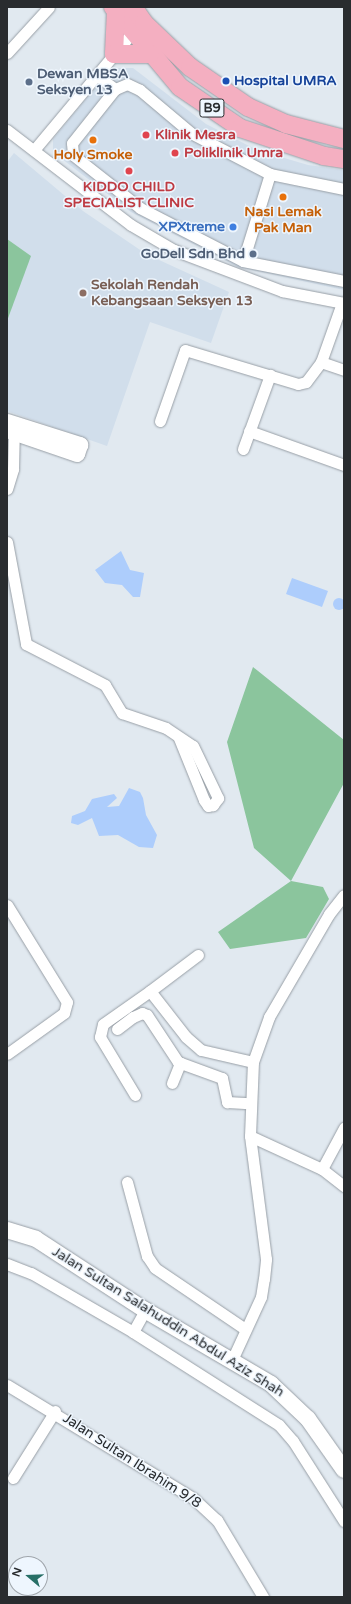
<!DOCTYPE html>
<style>
body{margin:0}
#map{position:relative;width:351px;height:1604px;overflow:hidden;background:#e1e9f0;font-family:"Varela Round",sans-serif}
div>[style]{position:absolute}
[style*='--x']{left:calc(var(--x)*1px);top:calc(var(--y)*1px);width:calc(var(--w)*1px);rotate:calc(var(--a)*1deg)}
.built>*{inset:0;background:#d1deeb}
.green>*{inset:0;background:#8bc59d}
.water>*{inset:0;background:#adcdfc}
.round{border-radius:50%}
.roads{filter:drop-shadow(0 0 1px #989fa6) drop-shadow(0 0 1px #989fa6)}
.street>*{height:11px;margin:-5.5px;padding:0 5.5px;transform-origin:5.5px;border-radius:5.5px;background:#fff}
.secondary>*{height:16px;margin:-8px;padding:0 8px;transform-origin:8px;border-radius:8px;background:#fff}
.primary>*{height:18px;margin:-9px;padding:0 9px;transform-origin:9px;border-radius:9px;background:#f4afc1}
.dots>*{width:11px;height:11px;translate:-50% -50%;box-sizing:border-box;border:2px solid #eef6fe;border-radius:50%}
span{translate:-50% -50%;white-space:nowrap;text-align:center;line-height:1.15;-webkit-text-stroke:3px #eef6fe;paint-order:stroke}
.shield-label span{padding:1px 3px;background:#eef6fe;border:1px solid;border-radius:3px;-webkit-text-stroke-width:0}
.shield-label{font-size:13px;color:#292c2f;font-weight:700}
.service-label{font-size:14px;color:#4e5e75;font-weight:700}
.left{translate:0 -50%;text-align:left}
.right{translate:-100% -50%;text-align:right}
.transit-label{font-size:14px;color:#164399;font-weight:700}
.health-label{font-size:14px;color:#be3a42;font-weight:700}
.food-label{font-size:14px;color:#c56008;font-weight:700}
.shop-label{font-size:14px;color:#366cbe;font-weight:700}
.education-label{font-size:14px;color:#785e54;font-weight:700}
.street-label{font-size:14px;color:#292c2f}
.frame{position:absolute;inset:0;border:8px solid #292c2f;pointer-events:none}
.north{position:absolute;left:8px;top:1556px;width:40px;height:40px;box-sizing:border-box;background:#eef6fe;border:1px solid #9fa5ab;border-radius:50%;rotate:289deg;font-size:11px;font-weight:700;line-height:16px;text-align:center;color:#292c2f}
.north::after{content:'';display:block;margin:auto;width:14px;height:18px;background:#276f67;clip-path:polygon(50% 0,100% 100%,50% 72%,0 100%)}
</style>
<div id="map">
<div class="built">
<i style="clip-path:polygon(111px 68px,133px 68px,206px 124px,257px 150px,308px 165px,344px 170px,344px 290px,238px 267px,131px 212px,53px 152px,53px 139px)"></i>
<i style="clip-path:polygon(14px 153px,83px 211px,146px 254px,229px 292px,211px 343px,150px 322px,107px 446px,7px 411px,7px 162px)"></i>
</div>
<div class="green">
<i style="clip-path:polygon(7px 239px,31px 256px,7px 321px)"></i>
<i style="clip-path:polygon(253px 667px,344px 740px,344px 783px,291px 881px,323px 887px,329px 899px,306px 938px,230px 949px,218px 932px,291px 881px,254px 848px,227px 742px)"></i>
</div>
<div class="water">
<i style="clip-path:polygon(121px 551px,130px 570px,144px 573px,140px 597px,133px 597px,122px 585px,105px 583px,95px 570px)"></i>
<i style="clip-path:polygon(292px 578px,328px 591px,322px 607px,286px 594px)"></i>
<i class="round" style="left:333px;top:598px;width:12px;height:12px"></i>
<i style="clip-path:polygon(129px 788px,140px 792px,143px 798px,146px 815px,157px 835px,153px 848px,139px 847px,118px 835px,99px 836px,92px 818px,78px 825px,71px 823px,72px 816px,85px 811px,92px 799px,114px 794px,117px 798px,107px 807px,119px 806px)"></i>
</div>
<div class="roads">
<div class="street">
<i style="--x:7;--y:53;--w:62;--a:-47.6"></i>
<i style="--x:96;--y:75;--w:24;--a:36"></i>
<i style="--x:7;--y:130;--w:156;--a:37.5"></i>
<i style="--x:131;--y:225;--w:50;--a:30.2"></i>
<i style="--x:174;--y:250;--w:116;--a:20.8"></i>
<i style="--x:282;--y:291;--w:63;--a:11"></i>
<i style="--x:34;--y:150;--w:153;--a:-50.1"></i>
<i style="--x:344;--y:189;--w:76;--a:-168.5"></i>
<i style="--x:270;--y:174;--w:89;--a:-152.6"></i>
<i style="--x:191;--y:133;--w:67;--a:-139.9"></i>
<i style="--x:140;--y:90;--w:14;--a:-155"></i>
<i style="--x:127;--y:84;--w:13;--a:157"></i>
<i style="--x:115;--y:89;--w:69;--a:128.5"></i>
<i style="--x:72;--y:143;--w:12;--a:85"></i>
<i style="--x:73;--y:155;--w:85;--a:38.3"></i>
<i style="--x:140;--y:208;--w:116;--a:27.2"></i>
<i style="--x:243;--y:261;--w:103;--a:11.2"></i>
<i style="--x:243;--y:261;--w:91;--a:-72.8"></i>
<i style="--x:321;--y:362;--w:24;--a:19"></i>
<i style="--x:160;--y:421;--w:75;--a:-70.6"></i>
<i style="--x:185;--y:350;--w:118;--a:16.7"></i>
<i style="--x:298;--y:384;--w:8;--a:-14"></i>
<i style="--x:306;--y:382;--w:25;--a:-53"></i>
<i style="--x:321;--y:362;--w:63;--a:-70.4"></i>
<i style="--x:249;--y:431;--w:101;--a:19.7"></i>
<i style="--x:243;--y:449;--w:79;--a:-70"></i>
<i style="--x:7;--y:489;--w:21;--a:-73"></i>
<i style="--x:13;--y:469;--w:44;--a:-88.7"></i>
<i style="--x:7;--y:542;--w:104;--a:79.4"></i>
<i style="--x:26;--y:644;--w:89;--a:27.4"></i>
<i style="--x:105;--y:685;--w:33;--a:59"></i>
<i style="--x:122;--y:713;--w:46;--a:18.8"></i>
<i style="--x:166;--y:728;--w:32;--a:34"></i>
<i style="--x:193;--y:746;--w:58;--a:64.3"></i>
<i style="--x:218;--y:798;--w:9;--a:126"></i>
<i style="--x:213;--y:805;--w:5;--a:169"></i>
<i style="--x:208;--y:806;--w:7;--a:-124"></i>
<i style="--x:204;--y:800;--w:67;--a:-112"></i>
<i style="--x:7;--y:905;--w:114;--a:58.3"></i>
<i style="--x:67;--y:1002;--w:11;--a:105"></i>
<i style="--x:64;--y:1013;--w:70;--a:144.3"></i>
<i style="--x:150;--y:991;--w:60;--a:-36.9"></i>
<i style="--x:117;--y:1029;--w:20;--a:-37"></i>
<i style="--x:133;--y:1017;--w:10;--a:-24"></i>
<i style="--x:142;--y:1013;--w:5;--a:22"></i>
<i style="--x:147;--y:1015;--w:56;--a:56.6"></i>
<i style="--x:178;--y:1062;--w:47;--a:20"></i>
<i style="--x:222;--y:1078;--w:25;--a:78"></i>
<i style="--x:227;--y:1102;--w:22;--a:3"></i>
<i style="--x:172;--y:1083;--w:22;--a:-68"></i>
<i style="--x:135;--y:1095;--w:68;--a:-121.1"></i>
<i style="--x:100;--y:1037;--w:13;--a:-77"></i>
<i style="--x:103;--y:1024;--w:57;--a:-35.1"></i>
<i style="--x:150;--y:991;--w:58;--a:52"></i>
<i style="--x:186;--y:1037;--w:20;--a:41"></i>
<i style="--x:201;--y:1050;--w:53;--a:13"></i>
<i style="--x:250;--y:1136;--w:79;--a:24.6"></i>
<i style="--x:322;--y:1169;--w:28;--a:38"></i>
<i style="--x:322;--y:1169;--w:47;--a:-61.8"></i>
<i style="--x:127;--y:1182;--w:77;--a:74.9"></i>
<i style="--x:147;--y:1256;--w:14;--a:56"></i>
<i style="--x:155;--y:1268;--w:109;--a:34.1"></i>
<i style="--x:7;--y:1264;--w:26;--a:21"></i>
<i style="--x:31;--y:1273;--w:118;--a:30"></i>
<i style="--x:133;--y:1332;--w:173;--a:32.5"></i>
<i style="--x:279;--y:1425;--w:21;--a:49"></i>
<i style="--x:293;--y:1441;--w:95;--a:57.5"></i>
<i style="--x:133;--y:1332;--w:25;--a:-61"></i>
<i style="--x:232;--y:1360;--w:69;--a:-65.3"></i>
<i style="--x:261;--y:1297;--w:18;--a:-81"></i>
<i style="--x:264;--y:1279;--w:20;--a:-84"></i>
<i style="--x:266;--y:1259;--w:124;--a:-97.4"></i>
<i style="--x:250;--y:1136;--w:74;--a:-87.7"></i>
<i style="--x:253;--y:1062;--w:48;--a:-70.4"></i>
<i style="--x:269;--y:1017;--w:119;--a:-59.8"></i>
<i style="--x:329;--y:914;--w:24;--a:-52"></i>
<i style="--x:7;--y:1385;--w:218;--a:31.3"></i>
<i style="--x:193;--y:1498;--w:33;--a:43"></i>
<i style="--x:217;--y:1520;--w:90;--a:59.1"></i>
<i style="--x:13;--y:1478;--w:79;--a:-57.9"></i>
</div>
<div class="secondary">
<i style="--x:7;--y:422;--w:77;--a:17.5"></i>
<i style="--x:80;--y:445;--w:9;--a:108"></i>
<i style="--x:77;--y:454;--w:74;--a:-161.1"></i>
<i style="--x:7;--y:1230;--w:30;--a:17"></i>
<i style="--x:36;--y:1239;--w:130;--a:33.1"></i>
<i style="--x:145;--y:1310;--w:146;--a:30.4"></i>
<i style="--x:271;--y:1384;--w:51;--a:43.4"></i>
<i style="--x:308;--y:1419;--w:62;--a:54.8"></i>
</div>
<div class="primary">
<i style="--x:113;--y:7;--w:104;--a:50.1"></i>
<i style="--x:180;--y:87;--w:73;--a:34.3"></i>
<i style="--x:240;--y:128;--w:89;--a:18.4"></i>
<i style="--x:324;--y:156;--w:20;--a:9"></i>
<i style="--x:133;--y:7;--w:19;--a:55"></i>
<i style="--x:144;--y:23;--w:64;--a:43.7"></i>
<i style="--x:190;--y:67;--w:70;--a:34.6"></i>
<i style="--x:248;--y:107;--w:42;--a:24.1"></i>
<i style="--x:286;--y:124;--w:60;--a:14.5"></i>
<i style="--x:116;--y:11;--w:43;--a:92.7"></i>
<i style="--x:114;--y:54;--w:36;--a:0"></i>
</div>
</div>
<div class="dots">
<i style="left:226px;top:81px;background:#1a4fb4"></i>
<i style="left:29px;top:82px;background:#5c6f8a"></i>
<i style="left:146px;top:135px;background:#e0444e"></i>
<i style="left:93px;top:140px;background:#e8710a"></i>
<i style="left:175px;top:153px;background:#e0444e"></i>
<i style="left:129px;top:171px;background:#e0444e"></i>
<i style="left:283px;top:197px;background:#e8710a"></i>
<i style="left:233px;top:227px;background:#3f7fe0"></i>
<i style="left:253px;top:254px;background:#5c6f8a"></i>
<i style="left:83px;top:293px;background:#8d6e63"></i>
</div>
<div class="shield-label">
<span style="left:212px;top:108px">B9</span>
</div>
<div class="service-label">
<span class="left" style="left:37px;top:82px">Dewan MBSA<br>Seksyen 13</span>
<span class="right" style="left:245px;top:254px">GoDell Sdn Bhd</span>
</div>
<div class="transit-label">
<span class="left" style="left:234px;top:81px">Hospital UMRA</span>
</div>
<div class="health-label">
<span class="left" style="left:155px;top:135px">Klinik Mesra</span>
<span class="left" style="left:184px;top:153px">Poliklinik Umra</span>
<span style="left:129px;top:195px">KIDDO CHILD<br>SPECIALIST CLINIC</span>
</div>
<div class="food-label">
<span style="left:93px;top:155px">Holy Smoke</span>
<span style="left:283px;top:220px">Nasi Lemak<br>Pak Man</span>
</div>
<div class="shop-label">
<span class="right" style="left:225px;top:227px">XPXtreme</span>
</div>
<div class="education-label">
<span class="left" style="left:91px;top:293px">Sekolah Rendah<br>Kebangsaan Seksyen 13</span>
</div>
<div class="street-label">
<span style="left:168px;top:1322px;rotate:32deg">Jalan Sultan Salahuddin Abdul Aziz Shah</span>
<span style="left:132px;top:1461px;rotate:33deg">Jalan Sultan Ibrahim 9/8</span>
</div>
<div class="frame"></div>
<div class="north">N</div>
</div>
